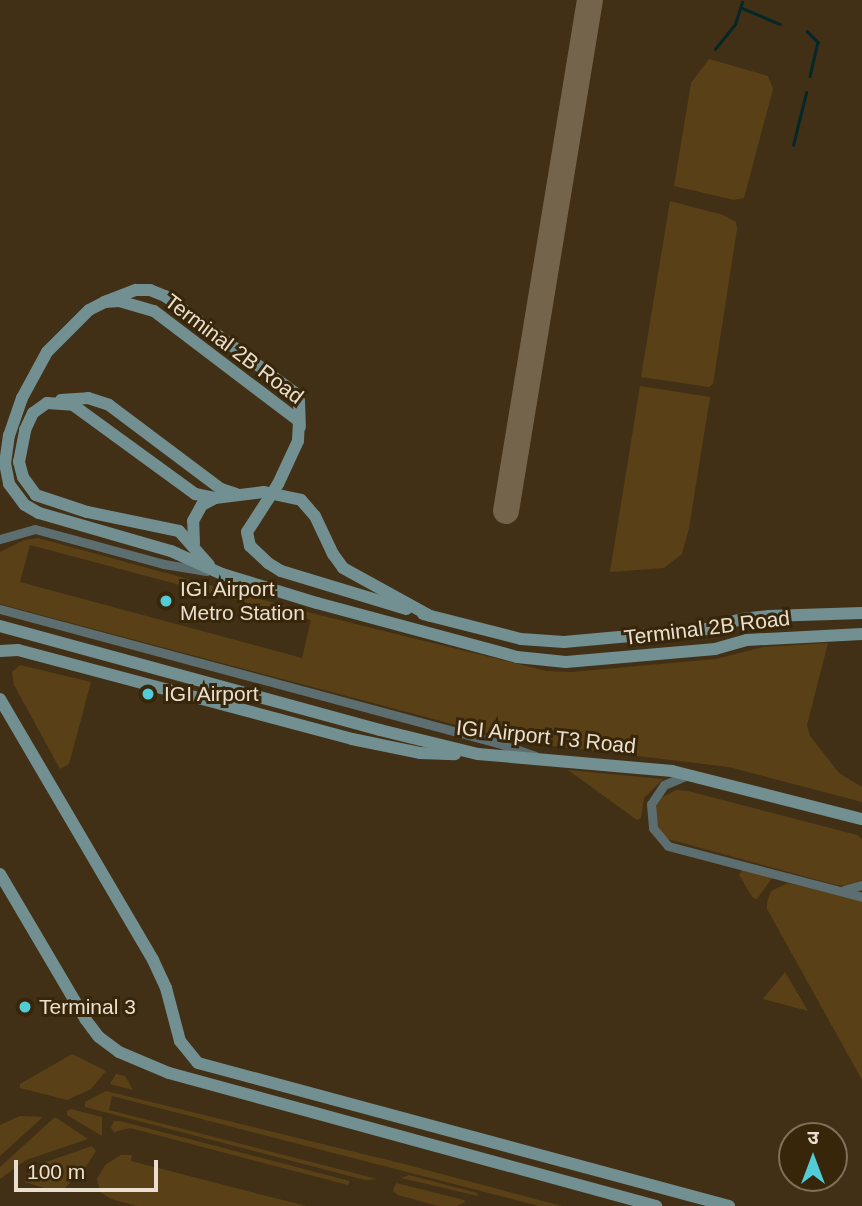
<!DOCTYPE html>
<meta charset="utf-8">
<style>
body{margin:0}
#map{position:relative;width:862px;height:1206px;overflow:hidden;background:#413015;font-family:Helvetica,"Noto Sans Devanagari",sans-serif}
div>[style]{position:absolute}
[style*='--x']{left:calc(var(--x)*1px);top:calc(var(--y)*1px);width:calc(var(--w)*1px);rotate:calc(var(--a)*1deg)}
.green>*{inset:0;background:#5a4016}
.stream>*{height:2.5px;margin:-1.25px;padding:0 1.25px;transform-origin:1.25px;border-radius:1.25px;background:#042729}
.taxiway>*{height:26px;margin:-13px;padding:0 13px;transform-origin:13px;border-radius:13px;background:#74644c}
.minor>*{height:9px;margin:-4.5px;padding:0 4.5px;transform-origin:4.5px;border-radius:4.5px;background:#5c6e6f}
.secondary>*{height:12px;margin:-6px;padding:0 6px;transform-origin:6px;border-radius:6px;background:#728f91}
.secondary-bridge>*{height:12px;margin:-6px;padding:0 6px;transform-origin:6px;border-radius:6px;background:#728f91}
.dots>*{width:19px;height:19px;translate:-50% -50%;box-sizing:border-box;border:4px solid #37260a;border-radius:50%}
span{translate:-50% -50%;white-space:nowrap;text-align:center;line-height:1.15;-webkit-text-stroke:6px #37260a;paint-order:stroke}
.street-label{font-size:21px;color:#eadfcf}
.poi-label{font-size:21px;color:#eadfcf}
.left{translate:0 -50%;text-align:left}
.north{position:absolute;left:778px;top:1122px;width:70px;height:70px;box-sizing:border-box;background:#37260a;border:2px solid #7f7059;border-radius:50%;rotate:0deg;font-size:19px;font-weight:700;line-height:28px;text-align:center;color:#eadfcf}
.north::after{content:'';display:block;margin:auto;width:24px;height:32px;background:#52ccd6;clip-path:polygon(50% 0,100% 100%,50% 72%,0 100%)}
.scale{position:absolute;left:14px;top:1160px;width:144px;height:32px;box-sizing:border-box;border:4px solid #eadfcf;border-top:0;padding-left:9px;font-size:21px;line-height:24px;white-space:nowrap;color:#eadfcf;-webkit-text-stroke:5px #37260a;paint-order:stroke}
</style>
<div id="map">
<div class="green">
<i style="clip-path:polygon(709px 59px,768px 76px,773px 89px,744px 198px,734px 200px,674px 186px,691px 83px)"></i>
<i style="clip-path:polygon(670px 201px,723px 215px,736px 222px,737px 229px,713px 384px,709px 387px,641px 377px)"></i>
<i style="clip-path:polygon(640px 386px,710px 397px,689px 528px,682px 554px,664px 568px,610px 572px)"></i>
<i style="clip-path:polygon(evenodd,38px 538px,315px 614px,547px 671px,571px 672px,716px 659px,763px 647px,828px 643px,807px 725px,810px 736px,839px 773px,862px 787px,862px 802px,729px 767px,520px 742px,0 604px,0 552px,24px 540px,38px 538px,30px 545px,311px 620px,302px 658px,20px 582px,30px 545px)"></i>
<i style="clip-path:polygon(20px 665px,91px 682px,69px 764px,60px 769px,14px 685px,12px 672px)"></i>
<i style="clip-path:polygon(568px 770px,663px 779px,644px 798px,641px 818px,637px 820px)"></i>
<i style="clip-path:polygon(676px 790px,688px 791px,857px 835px,862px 839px,862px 880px,848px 886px,836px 885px,668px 839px,660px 833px,654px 811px,661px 798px)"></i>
<i style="clip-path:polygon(742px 870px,772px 878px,757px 899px,753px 898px,739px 875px)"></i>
<i style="clip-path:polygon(788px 883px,862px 901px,862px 1080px,767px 909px,767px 902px,771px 891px)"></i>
<i style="clip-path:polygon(785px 972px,808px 1011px,763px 999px)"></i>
<i style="clip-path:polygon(72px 1054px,106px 1071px,91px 1089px,67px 1100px,20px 1088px,20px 1084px)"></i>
<i style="clip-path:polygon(116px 1074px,125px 1076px,133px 1090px,110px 1084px)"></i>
<i style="clip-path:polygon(106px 1091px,404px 1164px,562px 1206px,539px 1206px,112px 1096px,109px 1110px,377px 1179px,365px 1180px,85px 1107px,85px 1102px)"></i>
<i style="clip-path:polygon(71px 1109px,102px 1117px,102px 1136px,67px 1115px,67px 1111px)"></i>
<i style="clip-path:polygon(20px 1116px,43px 1117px,0 1156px,0 1125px)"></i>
<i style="clip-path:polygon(55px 1117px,88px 1139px,26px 1160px,0 1179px,0 1167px)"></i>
<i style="clip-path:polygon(114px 1121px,120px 1121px,350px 1181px,348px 1185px,130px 1128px,114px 1132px,111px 1128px)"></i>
<i style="clip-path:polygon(92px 1146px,96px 1151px,87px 1165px,63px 1190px,54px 1191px,25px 1182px,29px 1173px,46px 1162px)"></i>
<i style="clip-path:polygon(121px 1155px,132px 1155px,131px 1161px,306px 1206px,137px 1206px,111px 1199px,100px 1192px,97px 1179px,105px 1165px)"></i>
<i style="clip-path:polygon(409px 1175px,477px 1193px,478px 1196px,401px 1178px)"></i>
<i style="clip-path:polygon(396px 1183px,464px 1200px,465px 1202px,457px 1206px,438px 1206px,398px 1195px,393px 1191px)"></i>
</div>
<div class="stream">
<i style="--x:742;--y:8;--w:41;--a:22.8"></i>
<i style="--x:807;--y:31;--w:16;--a:45"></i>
<i style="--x:818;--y:42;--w:35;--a:103"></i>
<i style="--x:715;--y:49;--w:32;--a:-51"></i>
<i style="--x:735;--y:24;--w:23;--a:-72"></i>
<i style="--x:793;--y:145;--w:54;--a:-76"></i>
</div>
<div class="taxiway">
<i style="--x:506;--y:511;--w:518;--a:-80.67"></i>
</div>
<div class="minor">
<i style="--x:0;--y:539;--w:36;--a:-16"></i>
<i style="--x:35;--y:529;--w:134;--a:15.2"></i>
<i style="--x:164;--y:564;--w:43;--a:9.5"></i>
<i style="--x:0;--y:609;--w:516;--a:15.06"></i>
<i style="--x:498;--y:743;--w:39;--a:19"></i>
<i style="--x:685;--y:776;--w:23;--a:157"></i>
<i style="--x:664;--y:785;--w:23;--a:124"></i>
<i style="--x:651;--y:804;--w:24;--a:85"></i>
<i style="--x:653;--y:828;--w:23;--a:50"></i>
<i style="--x:668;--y:846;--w:201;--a:14.7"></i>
<i style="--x:844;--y:890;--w:19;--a:-16"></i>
</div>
<div class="secondary">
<i style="--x:104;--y:302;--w:34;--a:-21"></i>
<i style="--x:136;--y:290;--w:14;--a:0"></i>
<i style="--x:150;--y:290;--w:16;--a:22"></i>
<i style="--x:165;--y:296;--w:161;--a:36.7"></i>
<i style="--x:294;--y:392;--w:10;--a:61"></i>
<i style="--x:299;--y:401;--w:26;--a:88"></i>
<i style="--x:22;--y:398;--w:39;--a:109"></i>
<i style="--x:9;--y:435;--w:28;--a:98"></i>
<i style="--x:5;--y:463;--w:21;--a:79"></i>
<i style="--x:9;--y:484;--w:26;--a:53"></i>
<i style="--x:25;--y:505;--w:16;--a:30"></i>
<i style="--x:39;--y:513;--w:137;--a:16.1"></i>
<i style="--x:171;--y:551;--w:56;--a:24.3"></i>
<i style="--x:222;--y:574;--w:99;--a:17"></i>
<i style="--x:317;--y:603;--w:207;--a:15.1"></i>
<i style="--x:517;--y:657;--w:49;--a:5.8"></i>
<i style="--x:566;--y:662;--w:150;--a:-5"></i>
<i style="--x:715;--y:649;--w:33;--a:-16"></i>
<i style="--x:747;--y:640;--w:115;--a:-3"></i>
<i style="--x:61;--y:400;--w:27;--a:-4"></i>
<i style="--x:88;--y:398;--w:22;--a:18"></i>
<i style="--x:109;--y:405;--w:140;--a:36.9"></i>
<i style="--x:221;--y:489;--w:16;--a:18"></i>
<i style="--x:194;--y:544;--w:23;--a:-92"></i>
<i style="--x:193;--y:521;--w:18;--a:-61"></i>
<i style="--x:202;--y:505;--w:15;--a:-28"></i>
<i style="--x:268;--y:563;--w:15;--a:32"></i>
<i style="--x:281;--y:571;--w:131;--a:16.9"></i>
<i style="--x:209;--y:565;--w:45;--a:-131.4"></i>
<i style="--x:179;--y:531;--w:94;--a:-168.3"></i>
<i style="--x:87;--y:512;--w:54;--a:-161.6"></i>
<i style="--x:36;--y:495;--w:22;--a:-126"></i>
<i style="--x:23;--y:477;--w:16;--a:-105"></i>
<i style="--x:19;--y:462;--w:33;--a:-79"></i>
<i style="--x:25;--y:430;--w:19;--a:-65"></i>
<i style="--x:33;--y:413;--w:17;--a:-36"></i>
<i style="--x:47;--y:403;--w:26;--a:4"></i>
<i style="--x:73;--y:405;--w:151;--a:36.1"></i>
<i style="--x:195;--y:494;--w:20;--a:11"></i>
<i style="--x:215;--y:498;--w:49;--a:-7"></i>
<i style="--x:264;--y:492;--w:38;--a:12"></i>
<i style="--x:301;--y:500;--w:21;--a:49"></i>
<i style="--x:315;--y:516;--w:42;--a:64.7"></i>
<i style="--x:333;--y:554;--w:17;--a:54"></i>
<i style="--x:343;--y:568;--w:99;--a:28.9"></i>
<i style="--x:423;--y:614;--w:101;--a:14.3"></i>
<i style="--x:521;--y:639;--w:43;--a:4"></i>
<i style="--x:564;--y:642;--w:144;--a:-5.2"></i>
<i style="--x:707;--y:629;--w:35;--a:-16"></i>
<i style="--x:741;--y:619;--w:28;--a:-6"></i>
<i style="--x:769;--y:616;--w:93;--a:-1.8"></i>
<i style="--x:0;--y:626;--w:394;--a:15.3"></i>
<i style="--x:380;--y:730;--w:101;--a:13.8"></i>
<i style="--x:478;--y:754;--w:195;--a:5"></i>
<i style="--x:672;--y:771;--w:196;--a:14.2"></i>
<i style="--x:0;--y:651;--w:18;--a:-3"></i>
<i style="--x:18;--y:650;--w:346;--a:14.9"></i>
<i style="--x:352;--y:739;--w:69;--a:11.6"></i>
<i style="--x:420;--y:753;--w:35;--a:2"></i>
<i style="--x:0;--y:699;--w:303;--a:59.6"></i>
<i style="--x:153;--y:960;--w:31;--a:65"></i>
<i style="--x:166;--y:988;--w:55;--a:75.2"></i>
<i style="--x:180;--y:1041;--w:28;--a:51"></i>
<i style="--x:198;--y:1063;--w:550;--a:15.07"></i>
<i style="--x:0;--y:874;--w:169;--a:59.5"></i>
<i style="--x:86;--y:1020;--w:21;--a:53"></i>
<i style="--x:99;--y:1037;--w:25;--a:37"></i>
<i style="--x:119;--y:1052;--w:54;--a:22.8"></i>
<i style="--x:169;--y:1073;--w:505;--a:15.28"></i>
</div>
<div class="secondary-bridge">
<i style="--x:22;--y:398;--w:52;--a:-61.5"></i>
<i style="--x:47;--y:352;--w:59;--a:-45"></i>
<i style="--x:89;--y:310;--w:18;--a:-27"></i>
<i style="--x:105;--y:302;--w:14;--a:-4"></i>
<i style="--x:119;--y:301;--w:36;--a:16"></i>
<i style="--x:154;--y:311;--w:182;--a:37.2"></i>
<i style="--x:299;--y:421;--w:20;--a:93"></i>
<i style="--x:298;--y:441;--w:47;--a:114.9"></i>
<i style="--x:278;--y:484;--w:57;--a:122.9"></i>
<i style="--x:247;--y:532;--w:14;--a:78"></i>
<i style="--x:250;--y:546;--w:25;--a:43"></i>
</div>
<div class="dots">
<i style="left:166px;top:601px;background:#52ccd6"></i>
<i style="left:148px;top:694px;background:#52ccd6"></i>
<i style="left:25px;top:1007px;background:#52ccd6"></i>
</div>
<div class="street-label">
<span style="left:234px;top:349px;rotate:37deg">Terminal 2B Road</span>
<span style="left:707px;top:628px;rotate:-7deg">Terminal 2B Road</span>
<span style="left:546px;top:737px;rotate:6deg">IGI Airport T3 Road</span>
</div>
<div class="poi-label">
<span class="left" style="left:180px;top:601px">IGI Airport<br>Metro Station</span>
<span class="left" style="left:164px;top:694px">IGI Airport</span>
<span class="left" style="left:39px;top:1007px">Terminal 3</span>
</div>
<div class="north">उ</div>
<div class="scale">100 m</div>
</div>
